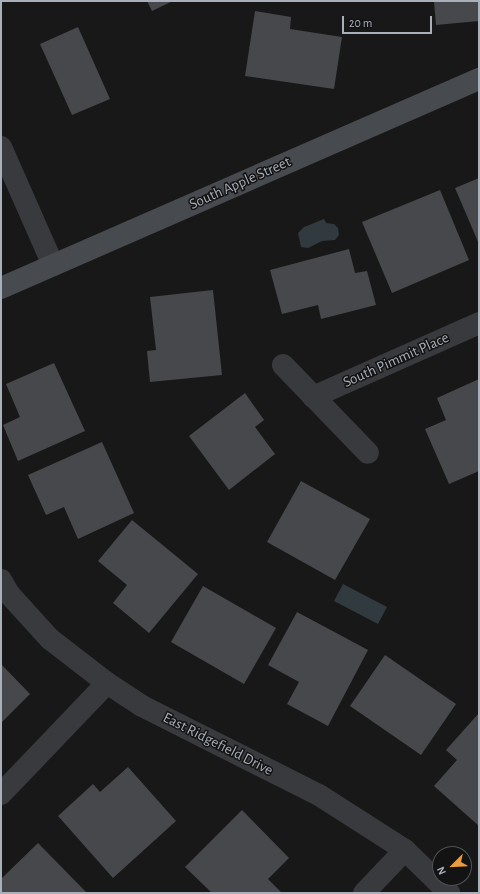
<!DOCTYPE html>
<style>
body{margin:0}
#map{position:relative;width:480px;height:894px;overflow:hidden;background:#181819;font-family:"Alegreya Sans",sans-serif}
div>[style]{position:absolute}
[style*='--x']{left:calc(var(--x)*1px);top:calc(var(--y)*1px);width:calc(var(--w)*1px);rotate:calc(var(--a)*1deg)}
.water>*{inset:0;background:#303a3f}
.building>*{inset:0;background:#47484c}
.minor>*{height:22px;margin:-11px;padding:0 11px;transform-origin:11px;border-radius:11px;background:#393a3e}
.tertiary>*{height:22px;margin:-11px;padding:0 11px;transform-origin:11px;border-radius:11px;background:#393a3e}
.secondary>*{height:22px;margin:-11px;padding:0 11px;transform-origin:11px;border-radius:11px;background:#474a4e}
span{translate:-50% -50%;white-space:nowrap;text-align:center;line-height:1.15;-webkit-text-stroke:3px #131314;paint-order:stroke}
.street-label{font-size:15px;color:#aab0b9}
.frame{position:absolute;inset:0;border:2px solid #aab0b9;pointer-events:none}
.north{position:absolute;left:432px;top:846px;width:40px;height:40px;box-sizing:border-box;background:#131314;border:1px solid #4f5256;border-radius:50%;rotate:246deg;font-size:11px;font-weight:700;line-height:16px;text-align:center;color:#aab0b9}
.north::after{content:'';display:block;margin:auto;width:14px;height:18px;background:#e99b40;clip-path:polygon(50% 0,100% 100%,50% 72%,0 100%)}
.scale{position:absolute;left:342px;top:16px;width:90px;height:18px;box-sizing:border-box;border:2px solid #aab0b9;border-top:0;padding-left:5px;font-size:12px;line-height:14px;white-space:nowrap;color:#aab0b9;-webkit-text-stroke:3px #131314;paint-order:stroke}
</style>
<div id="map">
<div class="water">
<i style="clip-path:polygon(324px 219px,326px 223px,334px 224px,338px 228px,339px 235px,335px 240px,322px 241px,308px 248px,301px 247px,298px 233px,304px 227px)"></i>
<i style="clip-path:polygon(343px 584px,387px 607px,378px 624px,334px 601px)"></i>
</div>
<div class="building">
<i style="clip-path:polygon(147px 1px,173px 1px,152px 11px)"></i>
<i style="clip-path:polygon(434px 1px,479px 1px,479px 21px,436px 25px)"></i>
<i style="clip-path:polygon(255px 11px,291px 17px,290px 29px,342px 37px,334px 89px,245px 76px)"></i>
<i style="clip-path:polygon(78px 27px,110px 99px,72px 115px,40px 44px)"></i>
<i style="clip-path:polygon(479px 178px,479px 244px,455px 188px)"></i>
<i style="clip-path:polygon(440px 190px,469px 260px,392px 293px,362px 222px)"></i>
<i style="clip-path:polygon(349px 249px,355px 273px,367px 271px,376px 305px,321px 319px,318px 305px,282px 314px,270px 270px)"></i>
<i style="clip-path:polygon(213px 290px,222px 375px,150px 382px,147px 351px,156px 350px,150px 297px)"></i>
<i style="clip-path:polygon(54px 363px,85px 431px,18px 461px,3px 425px,20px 417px,6px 384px)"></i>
<i style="clip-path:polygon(479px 379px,479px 471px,449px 484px,425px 429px,446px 420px,437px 398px)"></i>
<i style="clip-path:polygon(245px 393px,264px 420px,255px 427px,275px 454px,229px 490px,189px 436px)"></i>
<i style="clip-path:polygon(102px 442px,134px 513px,78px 539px,64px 507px,46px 515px,28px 475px)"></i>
<i style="clip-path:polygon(301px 481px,370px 519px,335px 580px,267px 542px)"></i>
<i style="clip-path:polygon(132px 520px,198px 574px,149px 633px,113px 603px,127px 585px,98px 561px)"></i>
<i style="clip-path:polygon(203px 586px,276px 628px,244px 684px,171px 642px)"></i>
<i style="clip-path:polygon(297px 612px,368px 650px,328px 726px,287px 704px,299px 682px,268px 665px)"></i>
<i style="clip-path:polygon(385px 655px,456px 704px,421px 755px,350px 706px)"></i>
<i style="clip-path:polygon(1px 664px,30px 694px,1px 723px)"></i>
<i style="clip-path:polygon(479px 713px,479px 826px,434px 786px,457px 760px,446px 750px)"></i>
<i style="clip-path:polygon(128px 767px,176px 821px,113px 878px,58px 816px,93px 784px,100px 792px)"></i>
<i style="clip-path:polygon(242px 810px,289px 858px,268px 879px,282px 893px,212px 893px,185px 867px)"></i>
<i style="clip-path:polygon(38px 843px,87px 893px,1px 893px,1px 879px)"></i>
</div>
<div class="minor">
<i style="--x:283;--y:365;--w:122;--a:46"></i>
<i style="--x:313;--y:397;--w:182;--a:-24"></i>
<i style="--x:1;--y:794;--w:153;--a:-46.3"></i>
<i style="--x:364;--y:893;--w:59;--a:-46.4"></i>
</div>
<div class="tertiary">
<i style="--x:1;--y:147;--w:129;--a:66.2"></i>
<i style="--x:1;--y:580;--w:16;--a:60"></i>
<i style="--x:9;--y:594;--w:61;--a:47.7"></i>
<i style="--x:50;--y:639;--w:72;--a:37.7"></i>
<i style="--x:107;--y:683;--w:42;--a:33.3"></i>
<i style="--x:142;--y:706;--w:198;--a:26.7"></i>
<i style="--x:319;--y:795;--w:102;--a:32.6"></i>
<i style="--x:405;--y:850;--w:62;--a:44.3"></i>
</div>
<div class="secondary">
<i style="--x:1;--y:288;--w:522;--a:-23.62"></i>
</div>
<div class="street-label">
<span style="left:240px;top:183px;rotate:-24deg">South Apple Street</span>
<span style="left:396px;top:360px;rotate:-24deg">South Pimmit Place</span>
<span style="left:218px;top:744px;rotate:27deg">East Ridgefield Drive</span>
</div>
<div class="frame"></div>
<div class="north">N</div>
<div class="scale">20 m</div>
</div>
